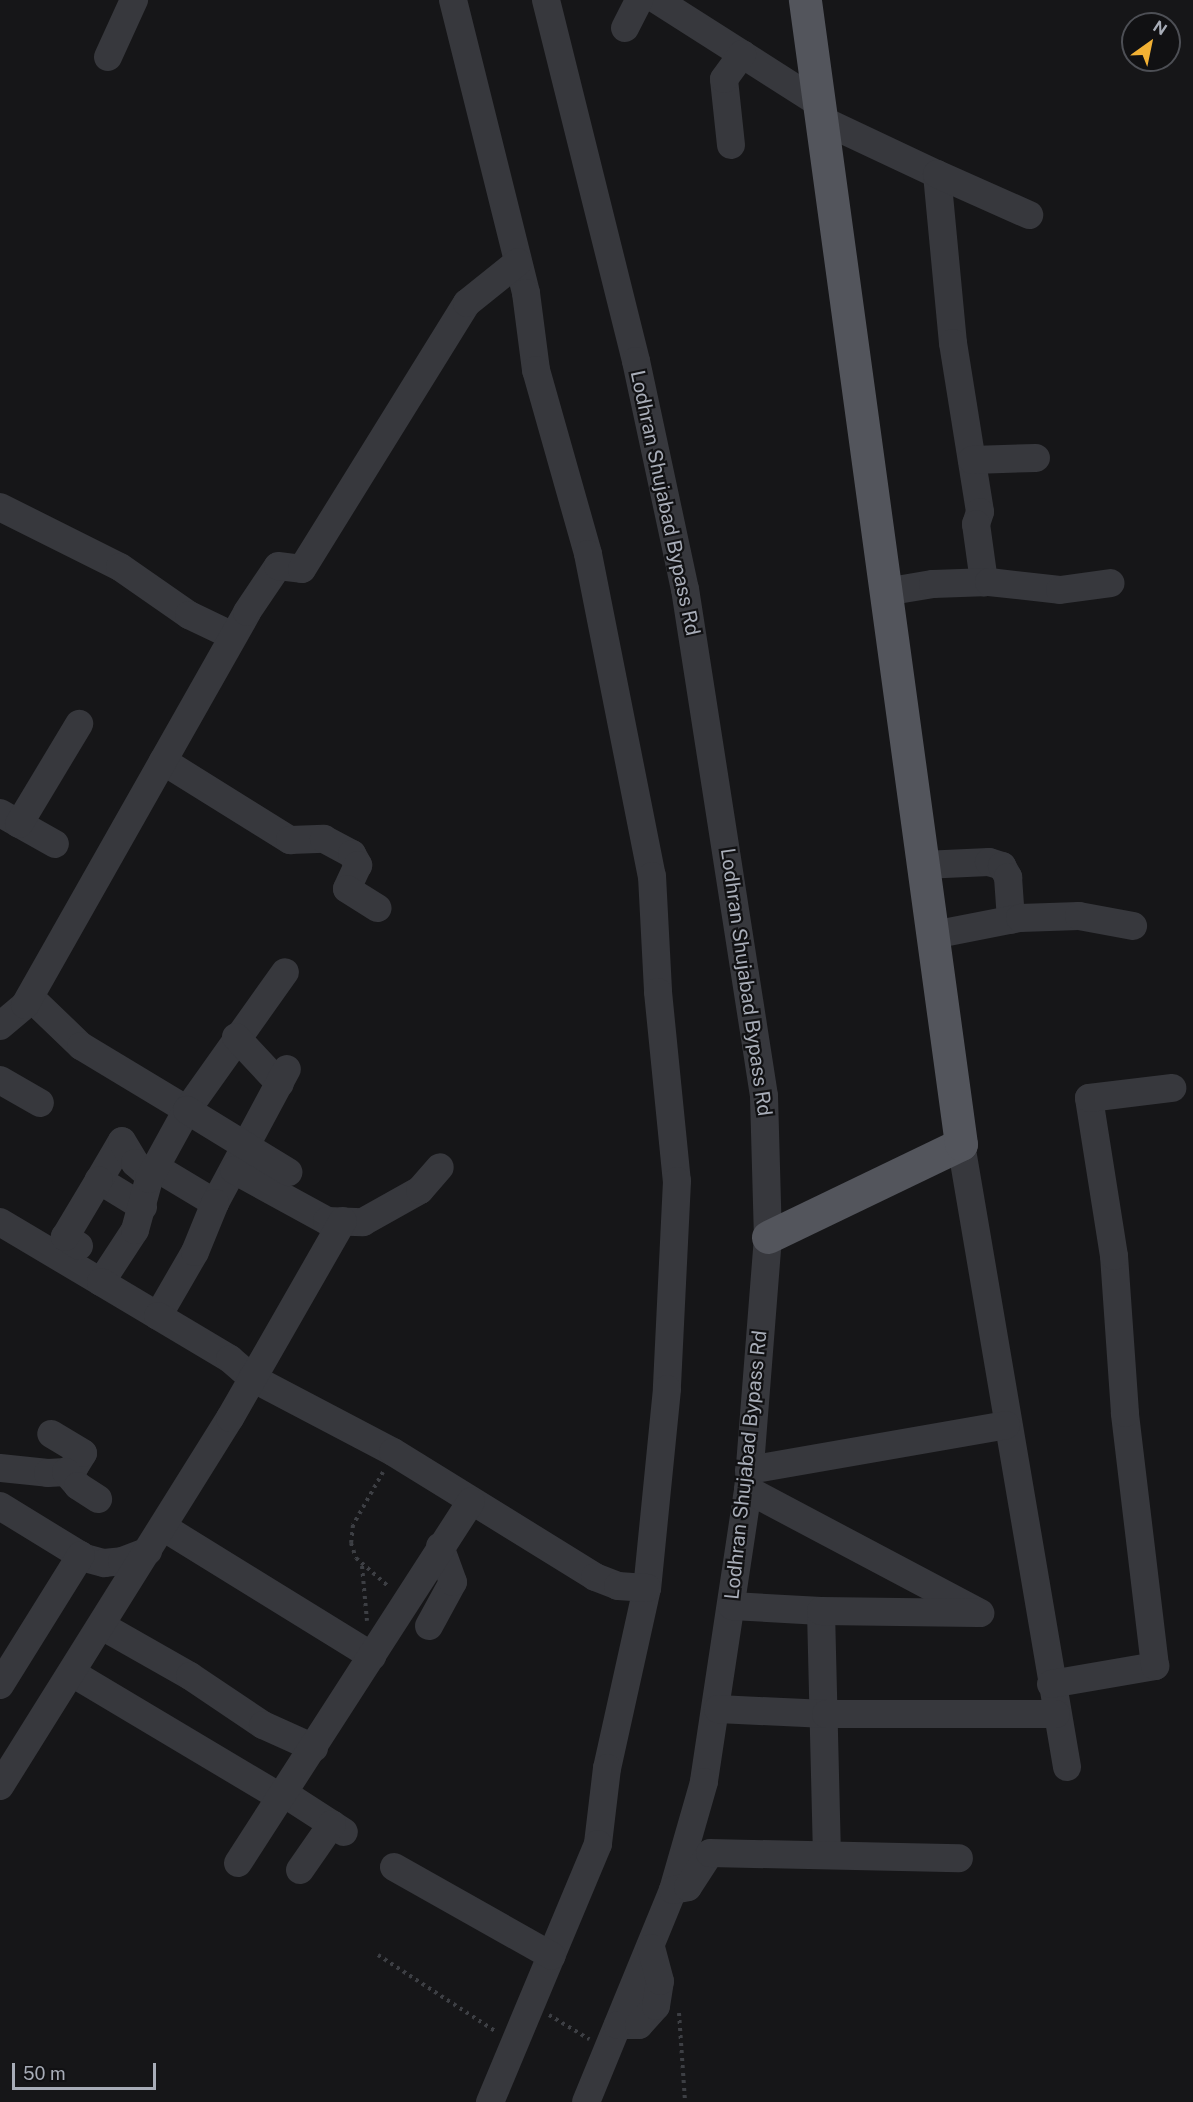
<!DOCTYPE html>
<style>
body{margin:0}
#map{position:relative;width:1193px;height:2102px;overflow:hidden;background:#161618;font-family:"Public Sans",sans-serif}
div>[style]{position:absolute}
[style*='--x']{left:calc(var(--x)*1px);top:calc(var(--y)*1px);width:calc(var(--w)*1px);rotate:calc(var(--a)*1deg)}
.path>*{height:4px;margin-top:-2px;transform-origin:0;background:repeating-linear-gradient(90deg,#3d3f44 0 3px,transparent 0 7.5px)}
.minor>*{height:28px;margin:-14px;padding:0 14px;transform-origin:14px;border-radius:14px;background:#37383d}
.major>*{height:33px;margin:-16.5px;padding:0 16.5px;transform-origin:16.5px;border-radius:16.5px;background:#53555c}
span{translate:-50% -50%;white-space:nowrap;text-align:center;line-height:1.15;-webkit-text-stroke:4.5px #111113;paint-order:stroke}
.street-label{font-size:20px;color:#a8adb8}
.north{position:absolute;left:1121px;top:12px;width:60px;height:60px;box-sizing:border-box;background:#111113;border:2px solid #4d4f55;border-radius:50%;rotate:33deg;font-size:16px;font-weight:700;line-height:24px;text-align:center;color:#a8adb8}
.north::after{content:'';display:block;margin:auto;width:21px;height:27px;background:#f2b134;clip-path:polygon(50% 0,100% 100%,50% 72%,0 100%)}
.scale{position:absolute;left:12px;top:2063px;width:144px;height:27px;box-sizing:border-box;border:3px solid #a8adb8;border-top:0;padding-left:8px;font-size:18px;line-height:21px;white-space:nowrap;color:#a8adb8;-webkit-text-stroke:4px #111113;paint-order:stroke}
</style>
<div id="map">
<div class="path">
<i style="--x:383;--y:1472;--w:61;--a:119.5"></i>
<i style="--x:353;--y:1525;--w:18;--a:96"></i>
<i style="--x:351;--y:1543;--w:16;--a:72"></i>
<i style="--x:356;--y:1558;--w:44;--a:41.3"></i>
<i style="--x:362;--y:1566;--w:55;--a:84.8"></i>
<i style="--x:378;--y:1955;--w:140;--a:33"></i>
<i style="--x:679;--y:2013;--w:89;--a:86.1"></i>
<i style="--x:549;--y:2015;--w:47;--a:31"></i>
</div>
<div class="minor">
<i style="--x:453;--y:0;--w:302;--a:76"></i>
<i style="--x:526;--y:293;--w:78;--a:82.6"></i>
<i style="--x:536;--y:370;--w:191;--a:74.2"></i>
<i style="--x:588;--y:554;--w:328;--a:78.8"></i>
<i style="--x:652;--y:876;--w:116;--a:87"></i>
<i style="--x:658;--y:992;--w:190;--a:84.3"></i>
<i style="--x:677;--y:1181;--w:208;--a:92.8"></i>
<i style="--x:667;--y:1389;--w:200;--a:95.7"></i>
<i style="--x:647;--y:1588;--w:184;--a:102.5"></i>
<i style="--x:607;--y:1768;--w:77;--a:96.8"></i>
<i style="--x:598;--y:1844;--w:280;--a:112.7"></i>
<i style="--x:546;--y:0;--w:372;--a:76"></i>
<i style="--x:636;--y:361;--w:233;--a:77.9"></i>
<i style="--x:685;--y:589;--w:513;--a:81.14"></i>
<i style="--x:764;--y:1096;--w:141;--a:88.4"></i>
<i style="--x:768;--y:1237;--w:254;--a:94.5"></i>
<i style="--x:748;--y:1490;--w:295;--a:98.6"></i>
<i style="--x:704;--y:1782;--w:112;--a:106"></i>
<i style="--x:673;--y:1890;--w:229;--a:112.3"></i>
<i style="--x:657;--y:0;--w:193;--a:32.5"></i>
<i style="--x:625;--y:28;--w:31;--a:-63"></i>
<i style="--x:108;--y:57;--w:63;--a:-65.5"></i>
<i style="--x:822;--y:120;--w:127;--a:25.2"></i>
<i style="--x:937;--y:174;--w:170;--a:84.6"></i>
<i style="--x:953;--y:343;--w:171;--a:80.9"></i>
<i style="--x:980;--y:512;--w:13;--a:108"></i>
<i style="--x:976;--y:524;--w:59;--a:82.1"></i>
<i style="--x:731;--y:145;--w:66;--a:-96.1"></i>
<i style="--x:724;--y:79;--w:31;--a:-54"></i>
<i style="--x:937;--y:174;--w:101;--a:24"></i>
<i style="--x:972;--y:460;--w:64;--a:-1.8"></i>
<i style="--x:0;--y:507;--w:134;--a:26.6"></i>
<i style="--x:120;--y:567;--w:84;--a:34.8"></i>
<i style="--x:189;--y:615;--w:49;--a:25.5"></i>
<i style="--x:885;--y:592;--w:49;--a:-9.5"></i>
<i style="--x:933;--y:584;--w:56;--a:-2"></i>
<i style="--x:989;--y:582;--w:71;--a:6.4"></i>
<i style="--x:1060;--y:590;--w:51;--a:-7.8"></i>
<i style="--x:163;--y:761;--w:150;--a:31.9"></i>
<i style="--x:290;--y:840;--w:34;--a:-2"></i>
<i style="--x:324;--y:839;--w:32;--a:28"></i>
<i style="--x:352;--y:854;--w:13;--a:61"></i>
<i style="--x:358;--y:865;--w:26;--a:115"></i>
<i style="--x:347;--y:889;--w:36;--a:32"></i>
<i style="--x:0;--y:813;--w:63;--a:29.4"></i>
<i style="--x:19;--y:824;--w:117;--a:-59"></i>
<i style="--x:923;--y:865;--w:66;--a:-2.6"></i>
<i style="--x:989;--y:862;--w:14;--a:17"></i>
<i style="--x:1002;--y:866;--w:13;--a:61"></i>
<i style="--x:1008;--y:877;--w:43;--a:86"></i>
<i style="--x:933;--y:935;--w:89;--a:-11.1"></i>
<i style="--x:1020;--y:918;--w:59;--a:-1.9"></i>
<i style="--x:1079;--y:916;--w:55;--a:10.5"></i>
<i style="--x:30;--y:997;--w:71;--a:43.9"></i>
<i style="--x:81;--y:1046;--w:124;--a:31.1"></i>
<i style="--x:187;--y:1110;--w:169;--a:-54.6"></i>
<i style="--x:0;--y:1026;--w:33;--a:-40"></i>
<i style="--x:25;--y:1005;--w:451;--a:-60.5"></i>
<i style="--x:247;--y:612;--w:55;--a:-56"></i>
<i style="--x:278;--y:566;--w:24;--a:7"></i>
<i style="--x:302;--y:569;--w:313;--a:-58.2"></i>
<i style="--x:467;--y:303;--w:65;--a:-38.8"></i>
<i style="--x:236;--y:1037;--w:64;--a:46.9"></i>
<i style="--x:0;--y:1080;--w:46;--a:29.9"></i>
<i style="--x:961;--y:1144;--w:632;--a:80.34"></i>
<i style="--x:155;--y:1167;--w:70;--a:31"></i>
<i style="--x:215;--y:1203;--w:152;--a:-61.8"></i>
<i style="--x:234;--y:1170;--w:106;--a:28.7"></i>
<i style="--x:327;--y:1221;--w:36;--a:2"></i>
<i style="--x:363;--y:1222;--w:65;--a:-29.3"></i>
<i style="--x:420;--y:1190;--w:30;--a:-49"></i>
<i style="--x:143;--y:1207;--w:52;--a:-148.5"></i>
<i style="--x:99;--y:1180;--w:45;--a:-59.5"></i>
<i style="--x:122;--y:1141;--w:26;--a:59"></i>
<i style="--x:135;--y:1163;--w:20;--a:41"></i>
<i style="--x:0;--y:1222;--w:117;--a:30.7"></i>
<i style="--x:101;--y:1282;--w:62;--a:-56.8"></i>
<i style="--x:135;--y:1230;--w:53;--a:-74.6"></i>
<i style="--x:149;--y:1179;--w:79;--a:-61.2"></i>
<i style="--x:187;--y:1110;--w:119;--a:31.5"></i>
<i style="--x:79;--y:1246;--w:17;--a:-147"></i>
<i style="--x:65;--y:1237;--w:66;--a:-59.2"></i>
<i style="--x:101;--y:1282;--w:66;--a:30.8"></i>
<i style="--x:158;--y:1316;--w:74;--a:-60"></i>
<i style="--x:195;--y:1252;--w:53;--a:-67.8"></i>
<i style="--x:158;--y:1316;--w:84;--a:30.8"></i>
<i style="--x:230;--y:1359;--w:29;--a:41"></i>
<i style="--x:252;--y:1378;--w:159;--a:27.7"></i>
<i style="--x:393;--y:1452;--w:238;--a:31.7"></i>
<i style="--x:595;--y:1577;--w:25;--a:21"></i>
<i style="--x:618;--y:1586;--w:29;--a:4"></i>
<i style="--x:0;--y:1468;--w:48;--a:5.9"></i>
<i style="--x:48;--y:1473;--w:18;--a:-3"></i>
<i style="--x:66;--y:1472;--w:11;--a:-34"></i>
<i style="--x:75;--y:1466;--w:15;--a:-58"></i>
<i style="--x:83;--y:1453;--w:37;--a:-149"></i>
<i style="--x:749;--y:1470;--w:261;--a:-9.9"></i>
<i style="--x:66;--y:1472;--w:18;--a:49"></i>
<i style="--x:78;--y:1486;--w:24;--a:33"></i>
<i style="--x:748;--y:1490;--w:263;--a:27.9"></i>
<i style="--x:0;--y:1506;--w:100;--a:31.5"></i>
<i style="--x:85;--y:1558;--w:20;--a:15"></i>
<i style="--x:104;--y:1563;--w:18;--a:-6"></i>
<i style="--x:122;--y:1561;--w:28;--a:-21"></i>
<i style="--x:163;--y:1527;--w:246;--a:31.7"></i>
<i style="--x:732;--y:1606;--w:89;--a:3.2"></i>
<i style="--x:821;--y:1611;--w:244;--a:88.6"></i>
<i style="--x:821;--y:1611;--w:157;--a:0.7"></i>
<i style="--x:102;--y:1626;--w:101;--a:29.6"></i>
<i style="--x:190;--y:1676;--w:88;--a:33.9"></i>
<i style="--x:263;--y:1725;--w:56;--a:24.3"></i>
<i style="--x:429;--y:1626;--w:50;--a:-61.4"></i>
<i style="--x:453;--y:1582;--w:38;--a:-110"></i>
<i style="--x:72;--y:1673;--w:244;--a:30.8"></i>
<i style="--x:1051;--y:1684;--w:106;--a:-9.8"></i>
<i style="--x:1155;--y:1666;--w:255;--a:-96.8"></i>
<i style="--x:1125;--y:1413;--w:157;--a:-94"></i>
<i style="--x:1114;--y:1256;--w:160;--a:-99"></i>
<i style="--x:1089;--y:1098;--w:84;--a:-6.9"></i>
<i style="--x:0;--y:1685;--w:153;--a:-58.1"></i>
<i style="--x:718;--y:1709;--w:108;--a:2.7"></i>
<i style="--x:826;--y:1714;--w:230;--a:0"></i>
<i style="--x:0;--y:1786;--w:434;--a:-58"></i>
<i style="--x:230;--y:1418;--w:227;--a:-60.2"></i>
<i style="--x:285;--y:1794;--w:70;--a:32.8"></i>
<i style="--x:238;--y:1863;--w:430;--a:-57.2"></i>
<i style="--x:394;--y:1867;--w:181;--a:29.4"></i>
<i style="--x:300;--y:1870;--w:56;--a:-55.2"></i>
<i style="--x:673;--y:1890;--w:15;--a:-11"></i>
<i style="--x:688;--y:1887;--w:40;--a:-57.1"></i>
<i style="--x:710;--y:1853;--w:249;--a:1.2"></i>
<i style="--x:618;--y:2025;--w:21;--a:0"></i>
<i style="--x:639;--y:2025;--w:25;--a:-48"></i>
<i style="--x:656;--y:2006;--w:25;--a:-81"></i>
<i style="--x:660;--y:1981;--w:34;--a:-105"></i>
</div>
<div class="major">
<i style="--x:768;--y:1237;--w:214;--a:-25.7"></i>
<i style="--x:961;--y:1144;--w:1155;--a:-97.77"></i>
</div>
<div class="street-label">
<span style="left:665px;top:503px;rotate:78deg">Lodhran Shujabad Bypass Rd</span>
<span style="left:746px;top:982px;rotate:82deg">Lodhran Shujabad Bypass Rd</span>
<span style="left:746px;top:1465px;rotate:-84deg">Lodhran Shujabad Bypass Rd</span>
</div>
<div class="north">N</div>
<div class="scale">50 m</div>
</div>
